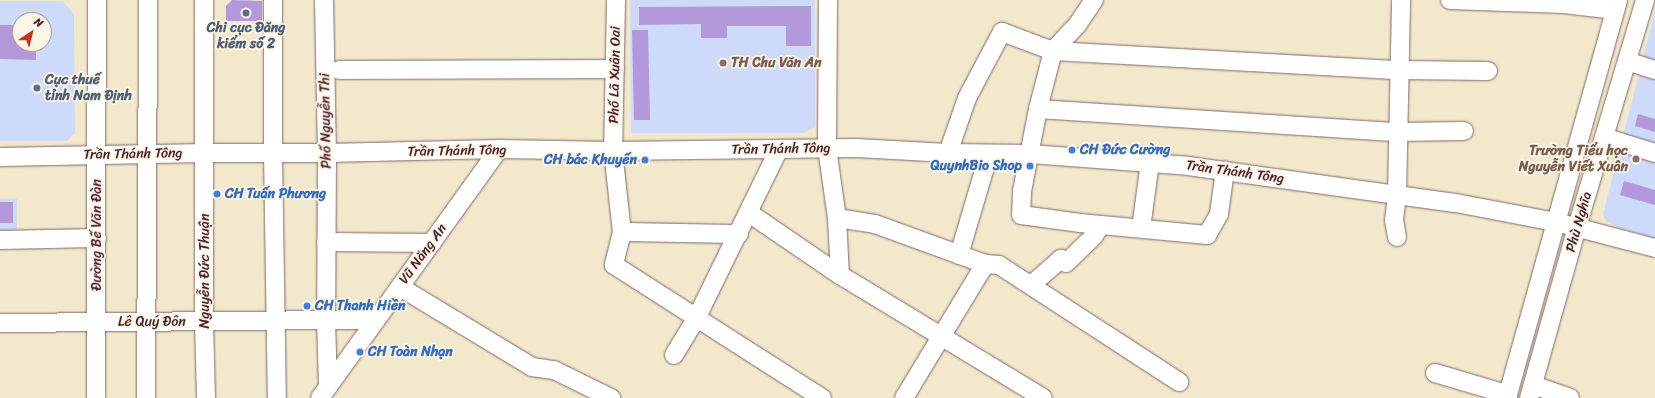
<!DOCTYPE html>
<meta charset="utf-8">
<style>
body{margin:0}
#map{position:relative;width:1655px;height:398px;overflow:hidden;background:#f2e9cd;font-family:Sriracha,sans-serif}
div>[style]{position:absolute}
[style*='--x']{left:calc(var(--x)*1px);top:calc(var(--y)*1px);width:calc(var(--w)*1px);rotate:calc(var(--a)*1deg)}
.built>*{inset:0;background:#cedafa}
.building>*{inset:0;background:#b398da}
.roads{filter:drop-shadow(0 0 1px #856664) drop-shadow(0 0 1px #856664)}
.minor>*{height:18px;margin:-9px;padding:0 9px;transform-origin:9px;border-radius:9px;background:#fff}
.dots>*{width:11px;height:11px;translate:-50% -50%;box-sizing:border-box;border:2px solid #fcf5e5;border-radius:50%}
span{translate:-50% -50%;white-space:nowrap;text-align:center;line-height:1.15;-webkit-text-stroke:3.5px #fcf5e5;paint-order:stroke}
.service-label{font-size:14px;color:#4e5e75;font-weight:700}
.left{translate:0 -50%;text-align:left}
.education-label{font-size:14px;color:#785e54;font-weight:700}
.right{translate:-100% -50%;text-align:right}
.street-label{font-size:14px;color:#4a1f2b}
.shop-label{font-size:14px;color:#366cbe;font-weight:700}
.north{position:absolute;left:12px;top:12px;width:40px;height:40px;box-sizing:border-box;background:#fcf5e5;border:1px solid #b59f9b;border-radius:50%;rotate:35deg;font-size:11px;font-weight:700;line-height:16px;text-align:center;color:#4a1f2b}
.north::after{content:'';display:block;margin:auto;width:14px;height:18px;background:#c8321e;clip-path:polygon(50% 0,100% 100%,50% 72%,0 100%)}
</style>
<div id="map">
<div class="built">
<i style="clip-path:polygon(630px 0,815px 0,815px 127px,803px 133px,631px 133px)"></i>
<i style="clip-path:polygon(evenodd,0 1px,63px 1px,74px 15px,75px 133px,67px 141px,0 141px,0 1px,20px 20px,44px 20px,44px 44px,20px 44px,20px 20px)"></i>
<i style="clip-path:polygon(1655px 11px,1655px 239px,1619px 228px,1606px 221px,1603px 214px)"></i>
<i style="clip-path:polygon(0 199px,17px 199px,17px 232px,0 232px)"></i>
</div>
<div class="building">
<i style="clip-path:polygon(232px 0,262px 1px,262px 21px,226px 21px,226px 6px)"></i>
<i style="clip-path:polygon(811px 6px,811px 46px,786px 46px,786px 26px,727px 26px,727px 38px,701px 38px,701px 24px,639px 25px,639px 7px)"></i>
<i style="clip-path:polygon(0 25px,20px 25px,20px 44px,36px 44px,36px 60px,0 59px)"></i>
<i style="clip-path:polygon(632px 30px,648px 30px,650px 120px,634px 120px)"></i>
<i style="clip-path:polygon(1638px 114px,1655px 119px,1655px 132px,1635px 126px)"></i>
<i style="clip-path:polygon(1624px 181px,1655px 190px,1655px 205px,1620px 195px)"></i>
<i style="clip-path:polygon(0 202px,13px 202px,13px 223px,0 223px)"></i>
</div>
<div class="roads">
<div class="minor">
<i style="--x:204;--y:0;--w:322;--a:90"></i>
<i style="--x:204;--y:322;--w:76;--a:88.5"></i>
<i style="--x:273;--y:0;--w:153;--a:90"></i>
<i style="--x:273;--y:153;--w:245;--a:89.1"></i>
<i style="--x:324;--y:0;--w:153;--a:88.9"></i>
<i style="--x:327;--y:153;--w:167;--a:90.3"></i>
<i style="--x:326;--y:320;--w:66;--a:88.3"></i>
<i style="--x:616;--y:0;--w:151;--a:91.1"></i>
<i style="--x:613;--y:151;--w:81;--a:83.7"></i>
<i style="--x:622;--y:232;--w:117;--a:1"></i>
<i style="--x:828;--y:0;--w:148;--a:90.4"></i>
<i style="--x:827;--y:148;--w:71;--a:81.9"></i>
<i style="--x:837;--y:218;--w:57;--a:87"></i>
<i style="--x:1094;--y:0;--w:30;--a:124"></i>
<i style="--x:1077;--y:25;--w:35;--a:133"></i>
<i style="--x:1053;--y:51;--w:60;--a:104.5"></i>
<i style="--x:1038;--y:109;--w:84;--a:101"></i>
<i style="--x:1022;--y:191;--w:24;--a:92"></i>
<i style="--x:1021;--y:215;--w:60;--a:7.7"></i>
<i style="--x:1080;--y:223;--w:128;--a:5.4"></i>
<i style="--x:1207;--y:235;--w:24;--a:-60"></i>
<i style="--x:1219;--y:214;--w:44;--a:-82.2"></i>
<i style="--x:1450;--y:0;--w:114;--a:2"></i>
<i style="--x:1564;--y:4;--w:51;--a:6.7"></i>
<i style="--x:1627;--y:61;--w:29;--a:18"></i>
<i style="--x:339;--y:70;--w:276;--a:-0.2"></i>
<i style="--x:1038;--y:109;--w:360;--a:3.7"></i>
<i style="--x:1397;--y:132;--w:67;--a:-0.9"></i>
<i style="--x:1604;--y:137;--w:53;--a:17.4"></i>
<i style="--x:948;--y:153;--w:58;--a:-70.9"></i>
<i style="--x:967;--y:98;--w:75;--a:-62.1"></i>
<i style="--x:1002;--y:32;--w:54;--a:20.4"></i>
<i style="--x:1053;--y:51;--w:346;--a:3.2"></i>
<i style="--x:1398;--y:70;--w:90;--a:0.6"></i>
<i style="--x:0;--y:157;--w:205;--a:-1.1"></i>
<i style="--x:205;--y:153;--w:122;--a:0"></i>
<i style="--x:327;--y:153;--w:172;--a:-1.3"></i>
<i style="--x:499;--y:149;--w:114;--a:1"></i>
<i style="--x:613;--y:151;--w:243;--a:-0.7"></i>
<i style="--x:856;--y:148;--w:92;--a:3.1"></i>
<i style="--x:948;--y:153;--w:82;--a:0.7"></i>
<i style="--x:1030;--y:154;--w:158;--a:4.3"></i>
<i style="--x:1188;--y:166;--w:271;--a:7.9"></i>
<i style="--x:1456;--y:203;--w:102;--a:10.8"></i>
<i style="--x:1556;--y:222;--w:102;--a:14.7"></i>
<i style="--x:749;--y:213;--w:110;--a:34.3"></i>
<i style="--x:840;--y:275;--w:237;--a:31.2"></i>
<i style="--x:837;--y:218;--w:38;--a:9"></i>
<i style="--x:875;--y:224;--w:117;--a:20"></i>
<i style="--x:985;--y:264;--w:14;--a:4"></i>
<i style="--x:999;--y:265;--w:215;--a:33"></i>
<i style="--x:1141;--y:228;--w:67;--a:-82.2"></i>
<i style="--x:622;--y:232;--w:34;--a:104"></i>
<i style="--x:614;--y:265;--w:247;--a:32.6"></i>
<i style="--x:1397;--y:237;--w:17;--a:-100"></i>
<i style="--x:1394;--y:220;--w:25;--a:-83"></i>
<i style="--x:1397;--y:195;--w:195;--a:-88.8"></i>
<i style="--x:0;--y:240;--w:97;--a:-1.2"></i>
<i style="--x:326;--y:242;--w:106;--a:0.5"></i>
<i style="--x:959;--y:255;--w:105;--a:-73.5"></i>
<i style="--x:1031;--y:285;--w:40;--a:-41"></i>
<i style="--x:1061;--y:259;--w:6;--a:39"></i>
<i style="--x:1066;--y:263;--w:37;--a:-44"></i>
<i style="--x:1093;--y:237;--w:14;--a:-56"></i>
<i style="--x:400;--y:287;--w:154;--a:31.2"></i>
<i style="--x:532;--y:367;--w:22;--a:8"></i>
<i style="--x:554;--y:370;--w:64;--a:26.2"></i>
<i style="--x:0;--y:323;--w:376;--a:-0.5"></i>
<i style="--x:674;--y:355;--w:44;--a:-58.8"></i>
<i style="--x:697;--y:317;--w:187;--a:-64"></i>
<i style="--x:1435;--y:373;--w:71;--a:16.4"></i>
<i style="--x:1503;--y:393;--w:6;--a:31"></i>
<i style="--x:1533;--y:385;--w:39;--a:19"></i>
<i style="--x:96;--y:398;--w:398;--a:-89.9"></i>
<i style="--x:146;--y:398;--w:398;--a:-89.7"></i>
<i style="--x:320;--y:398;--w:307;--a:-54.3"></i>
<i style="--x:904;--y:398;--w:157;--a:-58.8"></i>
<i style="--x:1507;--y:398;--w:413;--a:-74.4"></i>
<i style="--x:1529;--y:398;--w:178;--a:-74.3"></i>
<i style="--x:1577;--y:227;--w:237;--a:-73.3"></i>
</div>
</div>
<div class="dots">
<i style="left:246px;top:13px;background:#5c6f8a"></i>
<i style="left:723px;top:63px;background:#8d6e63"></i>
<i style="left:37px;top:88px;background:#5c6f8a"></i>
<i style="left:1072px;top:150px;background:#3f7fe0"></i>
<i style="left:1636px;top:159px;background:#8d6e63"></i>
<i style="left:645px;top:160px;background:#3f7fe0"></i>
<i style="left:1030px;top:166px;background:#3f7fe0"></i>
<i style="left:217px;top:194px;background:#3f7fe0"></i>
<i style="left:307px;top:306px;background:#3f7fe0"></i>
<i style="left:360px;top:352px;background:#3f7fe0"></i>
</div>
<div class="service-label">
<span style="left:246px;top:36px">Chi cục Đăng<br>kiểm số 2</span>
<span class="left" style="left:45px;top:88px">Cục thuế<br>tỉnh Nam Định</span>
</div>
<div class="education-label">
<span class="left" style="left:731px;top:63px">TH Chu Văn An</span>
<span class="right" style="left:1628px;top:159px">Trường Tiểu học<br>Nguyễn Viết Xuân</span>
</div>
<div class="street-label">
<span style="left:615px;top:75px;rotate:-89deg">Phố Lã Xuân Oai</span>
<span style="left:326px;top:121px;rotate:-91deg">Phố Nguyễn Thi</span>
<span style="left:781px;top:149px;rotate:-1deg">Trần Thánh Tông</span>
<span style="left:457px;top:151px;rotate:-1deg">Trần Thánh Tông</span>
<span style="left:133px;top:154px;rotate:-1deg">Trần Thánh Tông</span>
<span style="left:1235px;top:172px;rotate:8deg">Trần Thánh Tông</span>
<span style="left:1579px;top:222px;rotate:-74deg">Phù Nghĩa</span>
<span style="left:97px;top:235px;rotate:-90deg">Đường Bế Văn Đàn</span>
<span style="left:423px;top:254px;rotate:-54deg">Vũ Năng An</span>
<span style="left:205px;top:271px;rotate:-90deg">Nguyễn Đức Thuận</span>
<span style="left:152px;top:322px">Lê Quý Đôn</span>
</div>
<div class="shop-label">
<span class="left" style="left:1080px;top:150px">CH Đức Cường</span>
<span class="right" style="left:637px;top:160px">CH bác Khuyến</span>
<span class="right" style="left:1022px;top:166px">QuynhBio Shop</span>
<span class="left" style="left:225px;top:194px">CH Tuấn Phương</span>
<span class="left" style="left:315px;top:306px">CH Thanh Hiền</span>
<span class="left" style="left:368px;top:352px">CH Toàn Nhạn</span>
</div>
<div class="north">N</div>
</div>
